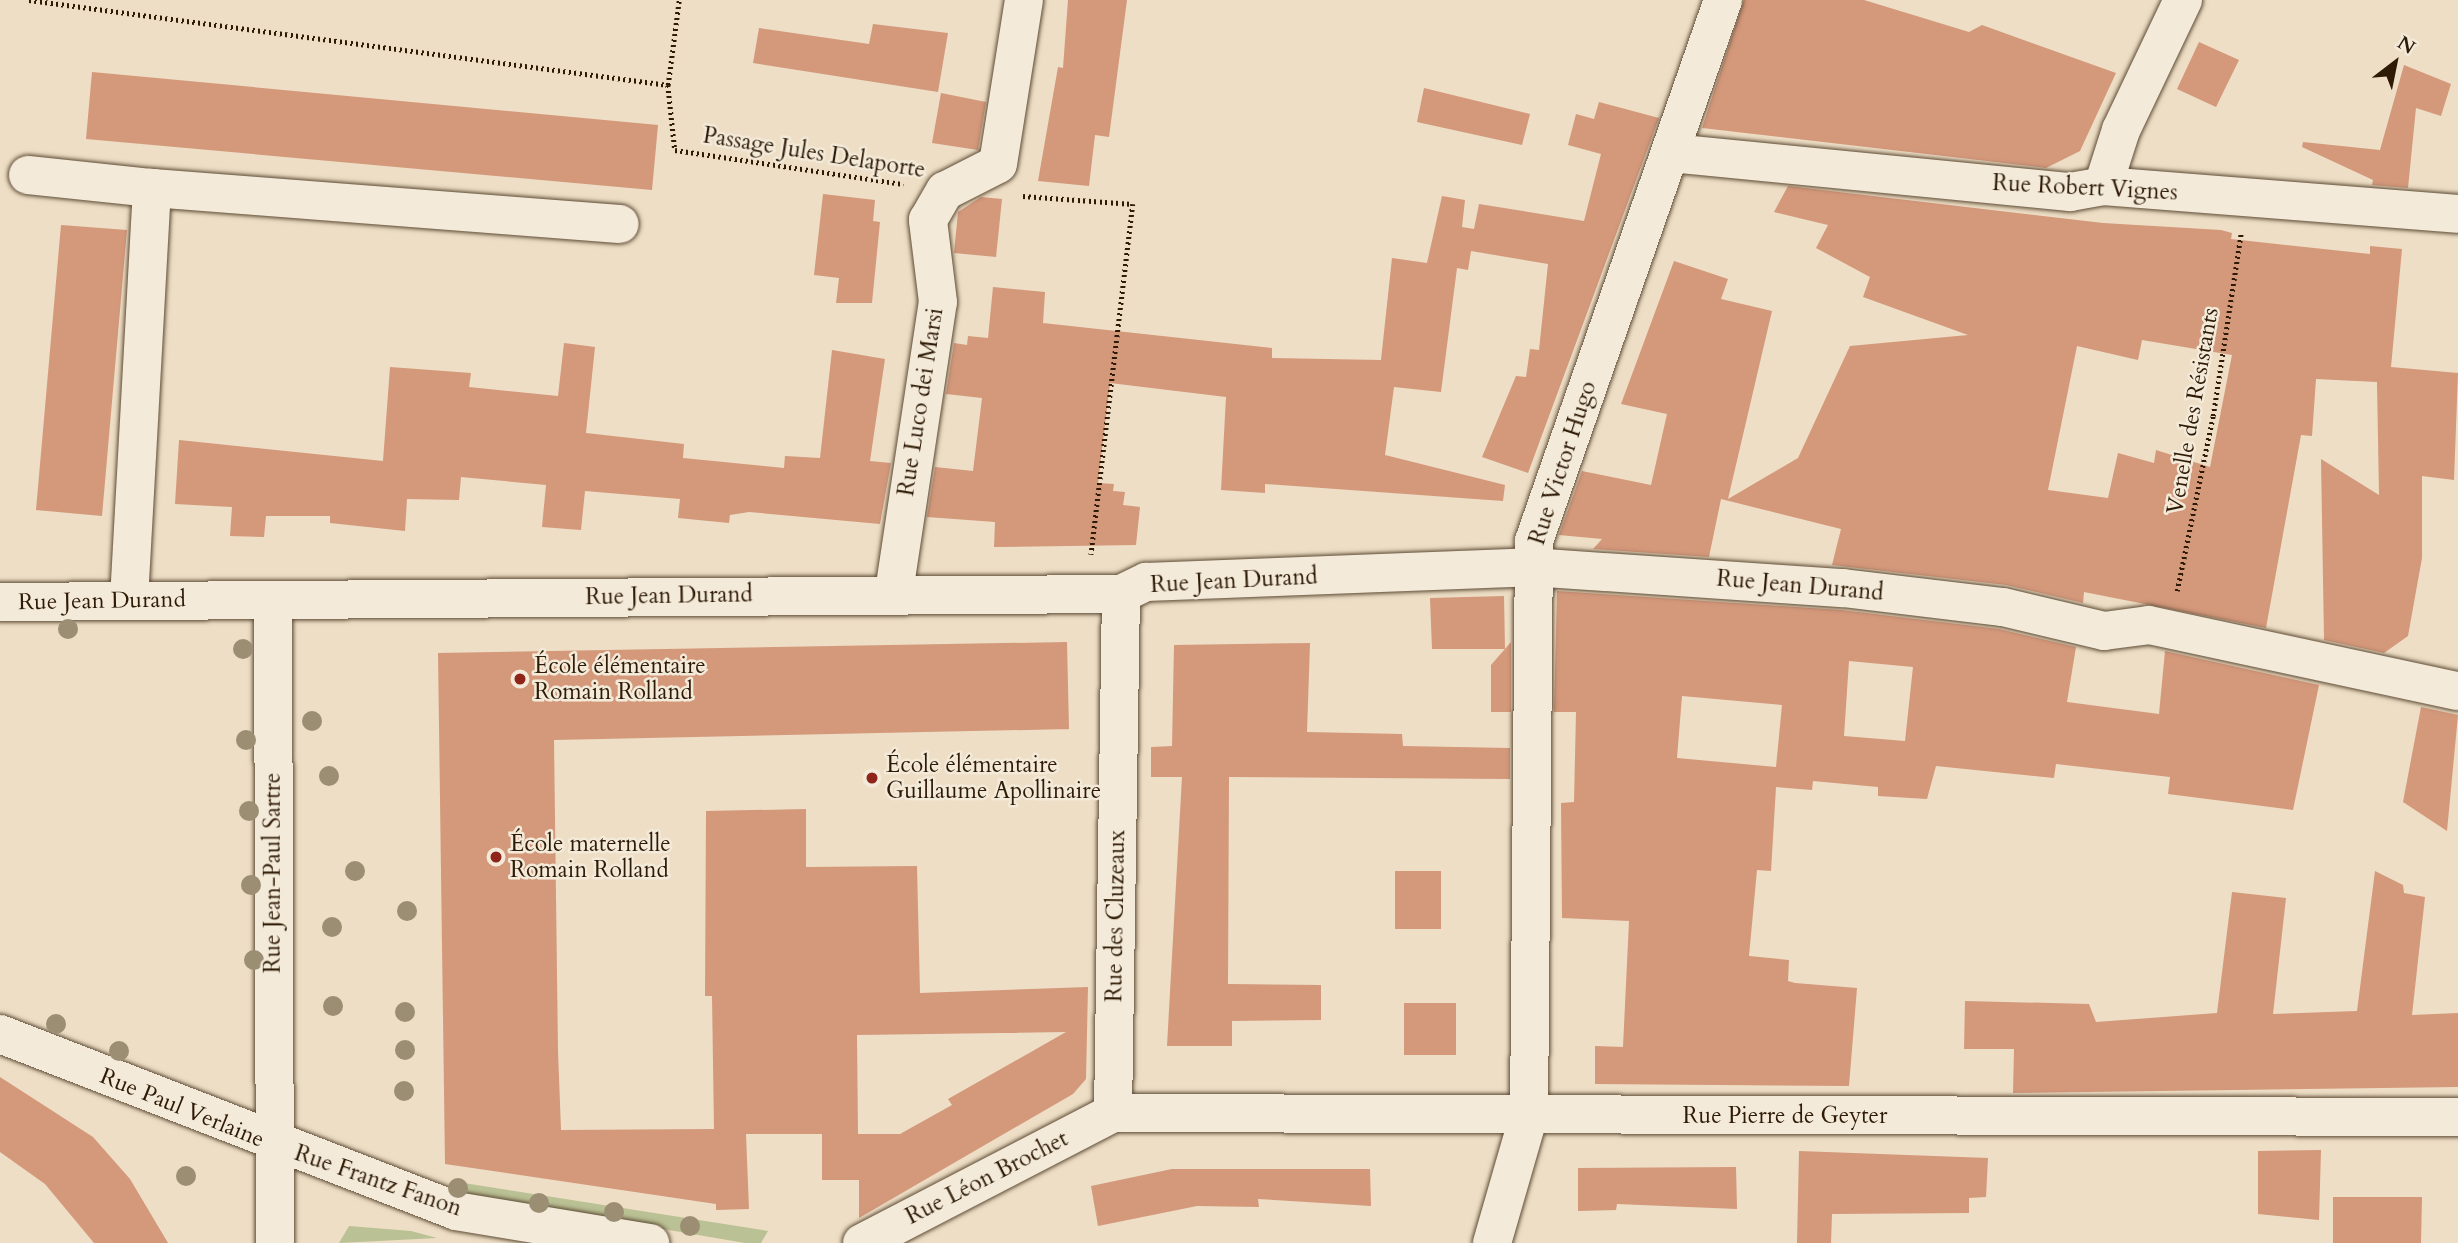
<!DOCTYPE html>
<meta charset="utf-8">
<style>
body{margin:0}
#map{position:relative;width:2458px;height:1243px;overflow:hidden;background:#eddec5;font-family:Cardo,serif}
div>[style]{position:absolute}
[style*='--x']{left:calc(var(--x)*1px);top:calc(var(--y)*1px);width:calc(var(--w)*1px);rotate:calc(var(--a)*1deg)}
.green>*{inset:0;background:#bac194}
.building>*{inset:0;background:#d4987b}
.path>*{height:4.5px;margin-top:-2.25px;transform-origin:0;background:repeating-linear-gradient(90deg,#2e1a05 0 2px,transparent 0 5.5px)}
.roads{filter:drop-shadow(0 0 2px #5e4b35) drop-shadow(0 0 2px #5e4b35)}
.minor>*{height:38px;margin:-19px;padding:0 19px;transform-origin:19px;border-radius:19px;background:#f3ead9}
.trees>*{width:20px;height:20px;margin:-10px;border-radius:50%;background:#9b8e73}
.dots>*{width:19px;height:19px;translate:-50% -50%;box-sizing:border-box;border:4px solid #f3ead9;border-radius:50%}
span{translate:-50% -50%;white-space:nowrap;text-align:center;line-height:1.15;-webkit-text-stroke:5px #f3ead9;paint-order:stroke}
.street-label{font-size:23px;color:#2e1a05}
.poi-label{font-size:23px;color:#2e1a05}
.left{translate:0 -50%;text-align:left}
.north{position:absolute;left:2360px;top:28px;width:70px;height:70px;-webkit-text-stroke:5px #f3ead9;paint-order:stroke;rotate:32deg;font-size:19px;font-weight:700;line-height:28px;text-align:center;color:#2e1a05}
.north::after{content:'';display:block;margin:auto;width:24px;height:32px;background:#2e1a05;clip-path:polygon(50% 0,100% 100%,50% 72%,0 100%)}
</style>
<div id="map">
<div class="green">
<i style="clip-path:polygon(451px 1181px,768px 1231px,761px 1243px,745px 1243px,452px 1193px)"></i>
<i style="clip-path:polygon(349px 1226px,411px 1231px,437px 1238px,339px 1243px)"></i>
</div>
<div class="building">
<i style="clip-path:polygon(1068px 0,1127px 0,1109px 137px,1095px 135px,1089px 186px,1038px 181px,1058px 67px,1063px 68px)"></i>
<i style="clip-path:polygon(1744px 0,1864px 0,1969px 32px,1982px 25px,2116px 73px,2080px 151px,2046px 168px,1702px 128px)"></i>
<i style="clip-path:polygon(873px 24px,948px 33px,938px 92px,753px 63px,759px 28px,869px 44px)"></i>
<i style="clip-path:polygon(2199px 42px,2239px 60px,2216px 107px,2177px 89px)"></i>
<i style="clip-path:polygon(2404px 65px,2451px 84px,2441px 116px,2416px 108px,2408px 188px,2372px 185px,2373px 180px,2302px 147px,2303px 142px,2380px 150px)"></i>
<i style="clip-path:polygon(92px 72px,658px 125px,652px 190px,86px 139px)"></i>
<i style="clip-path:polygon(1424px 88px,1530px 114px,1522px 145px,1417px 122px)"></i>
<i style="clip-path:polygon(941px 93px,986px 102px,978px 150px,932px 143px)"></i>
<i style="clip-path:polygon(1599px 102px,1659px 118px,1528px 473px,1482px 457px,1516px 376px,1526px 377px,1530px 349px,1539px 350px,1548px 264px,1471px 251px,1468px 270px,1457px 268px,1441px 392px,1394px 387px,1385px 455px,1505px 485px,1503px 501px,1265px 484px,1265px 493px,1221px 490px,1226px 397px,1110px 383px,1098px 483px,1114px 484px,1113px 491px,1125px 492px,1123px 505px,1140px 507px,1136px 545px,994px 547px,995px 522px,927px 517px,935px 467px,973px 471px,982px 398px,946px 394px,954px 343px,967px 345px,968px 336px,988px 338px,993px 287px,1045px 292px,1043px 323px,1272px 348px,1272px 358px,1381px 360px,1392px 258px,1427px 263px,1442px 196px,1465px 200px,1462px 227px,1474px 229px,1479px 204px,1584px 221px,1601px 154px,1568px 145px,1576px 114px,1594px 119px)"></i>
<i style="clip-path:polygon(evenodd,1788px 186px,2103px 223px,2221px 230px,2232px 233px,2231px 239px,2370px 254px,2370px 246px,2402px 249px,2391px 367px,2458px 373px,2454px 480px,2422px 476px,2422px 558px,2408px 636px,2384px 653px,2324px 640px,2321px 459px,2379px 495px,2377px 382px,2316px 379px,2312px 436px,2301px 435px,2266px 628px,2084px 592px,2083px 603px,2006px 585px,1832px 565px,1841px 529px,1721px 499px,1709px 557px,1593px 549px,1602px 539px,1559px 535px,1582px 471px,1651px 485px,1667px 414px,1621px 404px,1674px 261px,1728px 279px,1721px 299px,1772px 311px,1728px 499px,1798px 458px,1850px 346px,1968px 335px,1863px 297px,1870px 277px,1816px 248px,1828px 225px,1774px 212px,1788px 186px,2142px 340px,2232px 355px,2210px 467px,2156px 450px,2154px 463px,2118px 453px,2108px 498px,2048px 490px,2077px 346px,2138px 360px,2142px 340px)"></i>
<i style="clip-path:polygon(823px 194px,875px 200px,873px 221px,880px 222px,872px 303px,836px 303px,839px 278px,814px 275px)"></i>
<i style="clip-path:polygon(981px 197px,1002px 199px,996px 257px,954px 253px,958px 212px)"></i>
<i style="clip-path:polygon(61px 225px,127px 230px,102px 516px,36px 510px)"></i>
<i style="clip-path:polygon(564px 343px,595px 347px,586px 433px,684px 444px,683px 458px,784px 468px,785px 456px,820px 458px,832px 350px,885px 359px,870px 461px,891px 463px,880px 524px,749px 512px,730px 515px,729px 523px,678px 518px,680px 499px,585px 491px,581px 530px,542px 527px,546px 485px,461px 477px,459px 500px,407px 499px,405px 531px,330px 523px,330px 516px,266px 516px,264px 537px,230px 536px,232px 507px,175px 504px,179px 440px,383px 461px,390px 367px,471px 373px,469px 387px,558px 396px)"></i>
<i style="clip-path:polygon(evenodd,1557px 591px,1841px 610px,1999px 629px,2076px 647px,2067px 702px,2159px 714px,2165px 651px,2319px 685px,2293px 810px,2168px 794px,2170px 777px,2056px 764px,2054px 778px,1936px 766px,1927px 799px,1878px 796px,1878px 787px,1813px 781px,1812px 790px,1776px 787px,1771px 871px,1757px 870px,1749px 956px,1789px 960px,1788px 981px,1795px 983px,1857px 988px,1849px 1086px,1595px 1084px,1595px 1046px,1623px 1047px,1629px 921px,1562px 918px,1561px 803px,1574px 802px,1576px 712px,1554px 712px,1557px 591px,1849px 661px,1913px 667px,1905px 741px,1844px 736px,1849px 661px,1557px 591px,1682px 696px,1782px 705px,1776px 767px,1677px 758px,1682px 696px)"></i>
<i style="clip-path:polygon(1504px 596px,1505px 649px,1432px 649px,1430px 598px)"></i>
<i style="clip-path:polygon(evenodd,1067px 642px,1069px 729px,554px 740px,558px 1051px,561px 1130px,714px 1129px,712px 996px,705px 996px,706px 811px,806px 809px,806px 867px,917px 866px,920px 993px,1088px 987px,1086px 1079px,1073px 1094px,859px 1218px,859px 1180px,822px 1180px,822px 1134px,746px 1134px,749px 1209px,716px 1210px,716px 1204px,445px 1164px,438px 653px,1067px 642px,1066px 1032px,948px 1099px,952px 1105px,900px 1134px,858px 1134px,857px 1035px,1066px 1032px)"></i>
<i style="clip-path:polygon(1511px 642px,1511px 712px,1491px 712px,1491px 665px)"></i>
<i style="clip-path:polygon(1310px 643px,1307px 732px,1402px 734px,1403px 746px,1510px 748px,1510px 779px,1229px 777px,1228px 984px,1321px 985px,1321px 1020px,1232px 1021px,1232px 1046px,1167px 1046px,1182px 777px,1151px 777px,1151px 747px,1172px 746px,1174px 645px)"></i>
<i style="clip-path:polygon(2421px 707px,2458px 715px,2447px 831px,2403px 802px)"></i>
<i style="clip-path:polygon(1395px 871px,1441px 871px,1441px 929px,1395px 929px)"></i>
<i style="clip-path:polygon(2375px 871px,2403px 885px,2404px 893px,2425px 897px,2412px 1015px,2458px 1013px,2458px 1087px,2013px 1093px,2014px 1049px,1964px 1049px,1965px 1001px,2089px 1004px,2096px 1022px,2217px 1013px,2232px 892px,2286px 898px,2273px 1014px,2357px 1011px)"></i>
<i style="clip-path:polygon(1404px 1003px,1456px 1003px,1456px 1055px,1404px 1055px)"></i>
<i style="clip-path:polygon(0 1077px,93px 1137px,130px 1179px,168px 1243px,94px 1243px,45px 1184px,0 1152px)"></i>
<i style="clip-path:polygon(2321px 1150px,2319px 1220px,2258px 1214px,2258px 1151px)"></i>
<i style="clip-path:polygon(1799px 1151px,1988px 1158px,1986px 1197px,1969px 1198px,1969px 1213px,1832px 1214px,1831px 1243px,1797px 1243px)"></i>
<i style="clip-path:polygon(1736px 1167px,1737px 1209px,1617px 1204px,1616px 1210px,1578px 1211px,1578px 1168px)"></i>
<i style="clip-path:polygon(1172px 1169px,1370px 1169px,1371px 1206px,1258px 1199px,1259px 1207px,1197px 1206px,1098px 1226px,1091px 1186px)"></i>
<i style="clip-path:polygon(2333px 1197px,2422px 1197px,2421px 1243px,2333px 1243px)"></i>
</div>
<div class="path">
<i style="--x:29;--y:0;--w:645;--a:7.58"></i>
<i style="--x:668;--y:85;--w:65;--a:83.9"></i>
<i style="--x:675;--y:150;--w:231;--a:8.5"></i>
<i style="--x:668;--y:85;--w:86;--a:-82.6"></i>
<i style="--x:1023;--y:196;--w:110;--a:4.2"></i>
<i style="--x:1133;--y:204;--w:353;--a:96.8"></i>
<i style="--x:2177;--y:591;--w:179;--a:-78.4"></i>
<i style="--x:2213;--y:416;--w:184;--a:-81.3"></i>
</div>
<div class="roads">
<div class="minor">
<i style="--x:1671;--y:153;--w:401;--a:5.6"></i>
<i style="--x:2070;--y:192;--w:34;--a:-10"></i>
<i style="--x:2103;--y:186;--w:356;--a:4.5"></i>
<i style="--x:28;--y:175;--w:125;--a:6"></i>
<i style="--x:152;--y:188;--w:412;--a:93.2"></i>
<i style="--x:2103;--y:186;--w:59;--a:-72.2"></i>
<i style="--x:2121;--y:130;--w:144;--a:-64.5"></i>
<i style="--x:152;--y:188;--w:469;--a:4.4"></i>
<i style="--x:894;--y:592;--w:293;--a:-81.4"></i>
<i style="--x:938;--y:302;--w:83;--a:-97"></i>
<i style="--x:928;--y:220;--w:34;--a:-60"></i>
<i style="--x:945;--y:191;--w:59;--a:-27"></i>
<i style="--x:998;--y:164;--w:166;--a:-81"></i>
<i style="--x:273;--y:601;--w:642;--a:89.82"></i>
<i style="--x:0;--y:602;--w:1121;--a:-0.41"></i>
<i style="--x:1121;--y:594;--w:28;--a:-26"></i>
<i style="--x:1146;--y:582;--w:385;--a:-2.2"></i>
<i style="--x:1531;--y:567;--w:313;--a:3.9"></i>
<i style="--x:1843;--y:588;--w:161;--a:6.8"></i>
<i style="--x:2003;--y:607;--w:104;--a:13.4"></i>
<i style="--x:2104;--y:631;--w:45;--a:-7.6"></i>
<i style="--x:2149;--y:625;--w:316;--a:12.1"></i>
<i style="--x:0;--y:1034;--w:489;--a:21.2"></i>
<i style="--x:456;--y:1211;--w:197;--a:9.4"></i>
<i style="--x:1113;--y:1113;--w:519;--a:-89.12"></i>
<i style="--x:862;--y:1243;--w:283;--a:-27.4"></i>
<i style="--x:1113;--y:1113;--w:1345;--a:0.17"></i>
<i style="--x:1492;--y:1243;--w:133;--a:-73.9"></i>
<i style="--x:1529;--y:1115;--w:574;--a:-89.5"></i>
<i style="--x:1534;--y:541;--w:573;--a:-70.74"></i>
</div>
</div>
<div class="trees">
<i style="left:68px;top:629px"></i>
<i style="left:243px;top:649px"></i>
<i style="left:312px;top:721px"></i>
<i style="left:246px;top:740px"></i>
<i style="left:329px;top:776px"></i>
<i style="left:249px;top:811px"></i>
<i style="left:355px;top:871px"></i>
<i style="left:251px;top:885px"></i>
<i style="left:407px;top:911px"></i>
<i style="left:332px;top:927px"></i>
<i style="left:254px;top:960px"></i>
<i style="left:333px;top:1006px"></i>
<i style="left:405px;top:1012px"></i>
<i style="left:56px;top:1024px"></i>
<i style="left:405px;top:1050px"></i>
<i style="left:119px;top:1051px"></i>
<i style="left:404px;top:1091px"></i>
<i style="left:186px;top:1176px"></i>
<i style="left:458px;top:1188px"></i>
<i style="left:539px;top:1203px"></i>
<i style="left:614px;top:1212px"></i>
<i style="left:690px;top:1226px"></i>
</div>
<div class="dots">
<i style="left:520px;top:679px;background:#8f2418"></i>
<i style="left:872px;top:778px;background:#8f2418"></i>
<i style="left:496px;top:857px;background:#8f2418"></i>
</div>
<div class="street-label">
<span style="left:814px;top:153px;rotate:9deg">Passage Jules Delaporte</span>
<span style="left:2085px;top:188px;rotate:3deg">Rue Robert Vignes</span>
<span style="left:921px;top:402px;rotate:-81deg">Rue Luco dei Marsi</span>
<span style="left:2193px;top:411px;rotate:-80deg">Venelle des Résistants</span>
<span style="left:1563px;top:463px;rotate:-72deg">Rue Victor Hugo</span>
<span style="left:1234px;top:581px;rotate:-3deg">Rue Jean Durand</span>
<span style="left:1800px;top:586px;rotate:5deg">Rue Jean Durand</span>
<span style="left:669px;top:596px;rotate:-1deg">Rue Jean Durand</span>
<span style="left:102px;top:601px;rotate:-1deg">Rue Jean Durand</span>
<span style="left:273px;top:873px;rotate:-90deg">Rue Jean-Paul Sartre</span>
<span style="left:1116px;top:916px;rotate:-89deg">Rue des Cluzeaux</span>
<span style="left:182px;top:1108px;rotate:22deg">Rue Paul Verlaine</span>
<span style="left:1785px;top:1116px">Rue Pierre de Geyter</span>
<span style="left:987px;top:1178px;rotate:-27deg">Rue Léon Brochet</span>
<span style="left:378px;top:1181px;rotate:19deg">Rue Frantz Fanon</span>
</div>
<div class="poi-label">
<span class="left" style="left:534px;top:679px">École élémentaire<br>Romain Rolland</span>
<span class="left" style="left:886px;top:778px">École élémentaire<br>Guillaume Apollinaire</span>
<span class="left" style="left:510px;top:857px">École maternelle<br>Romain Rolland</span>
</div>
<div class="north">N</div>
</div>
